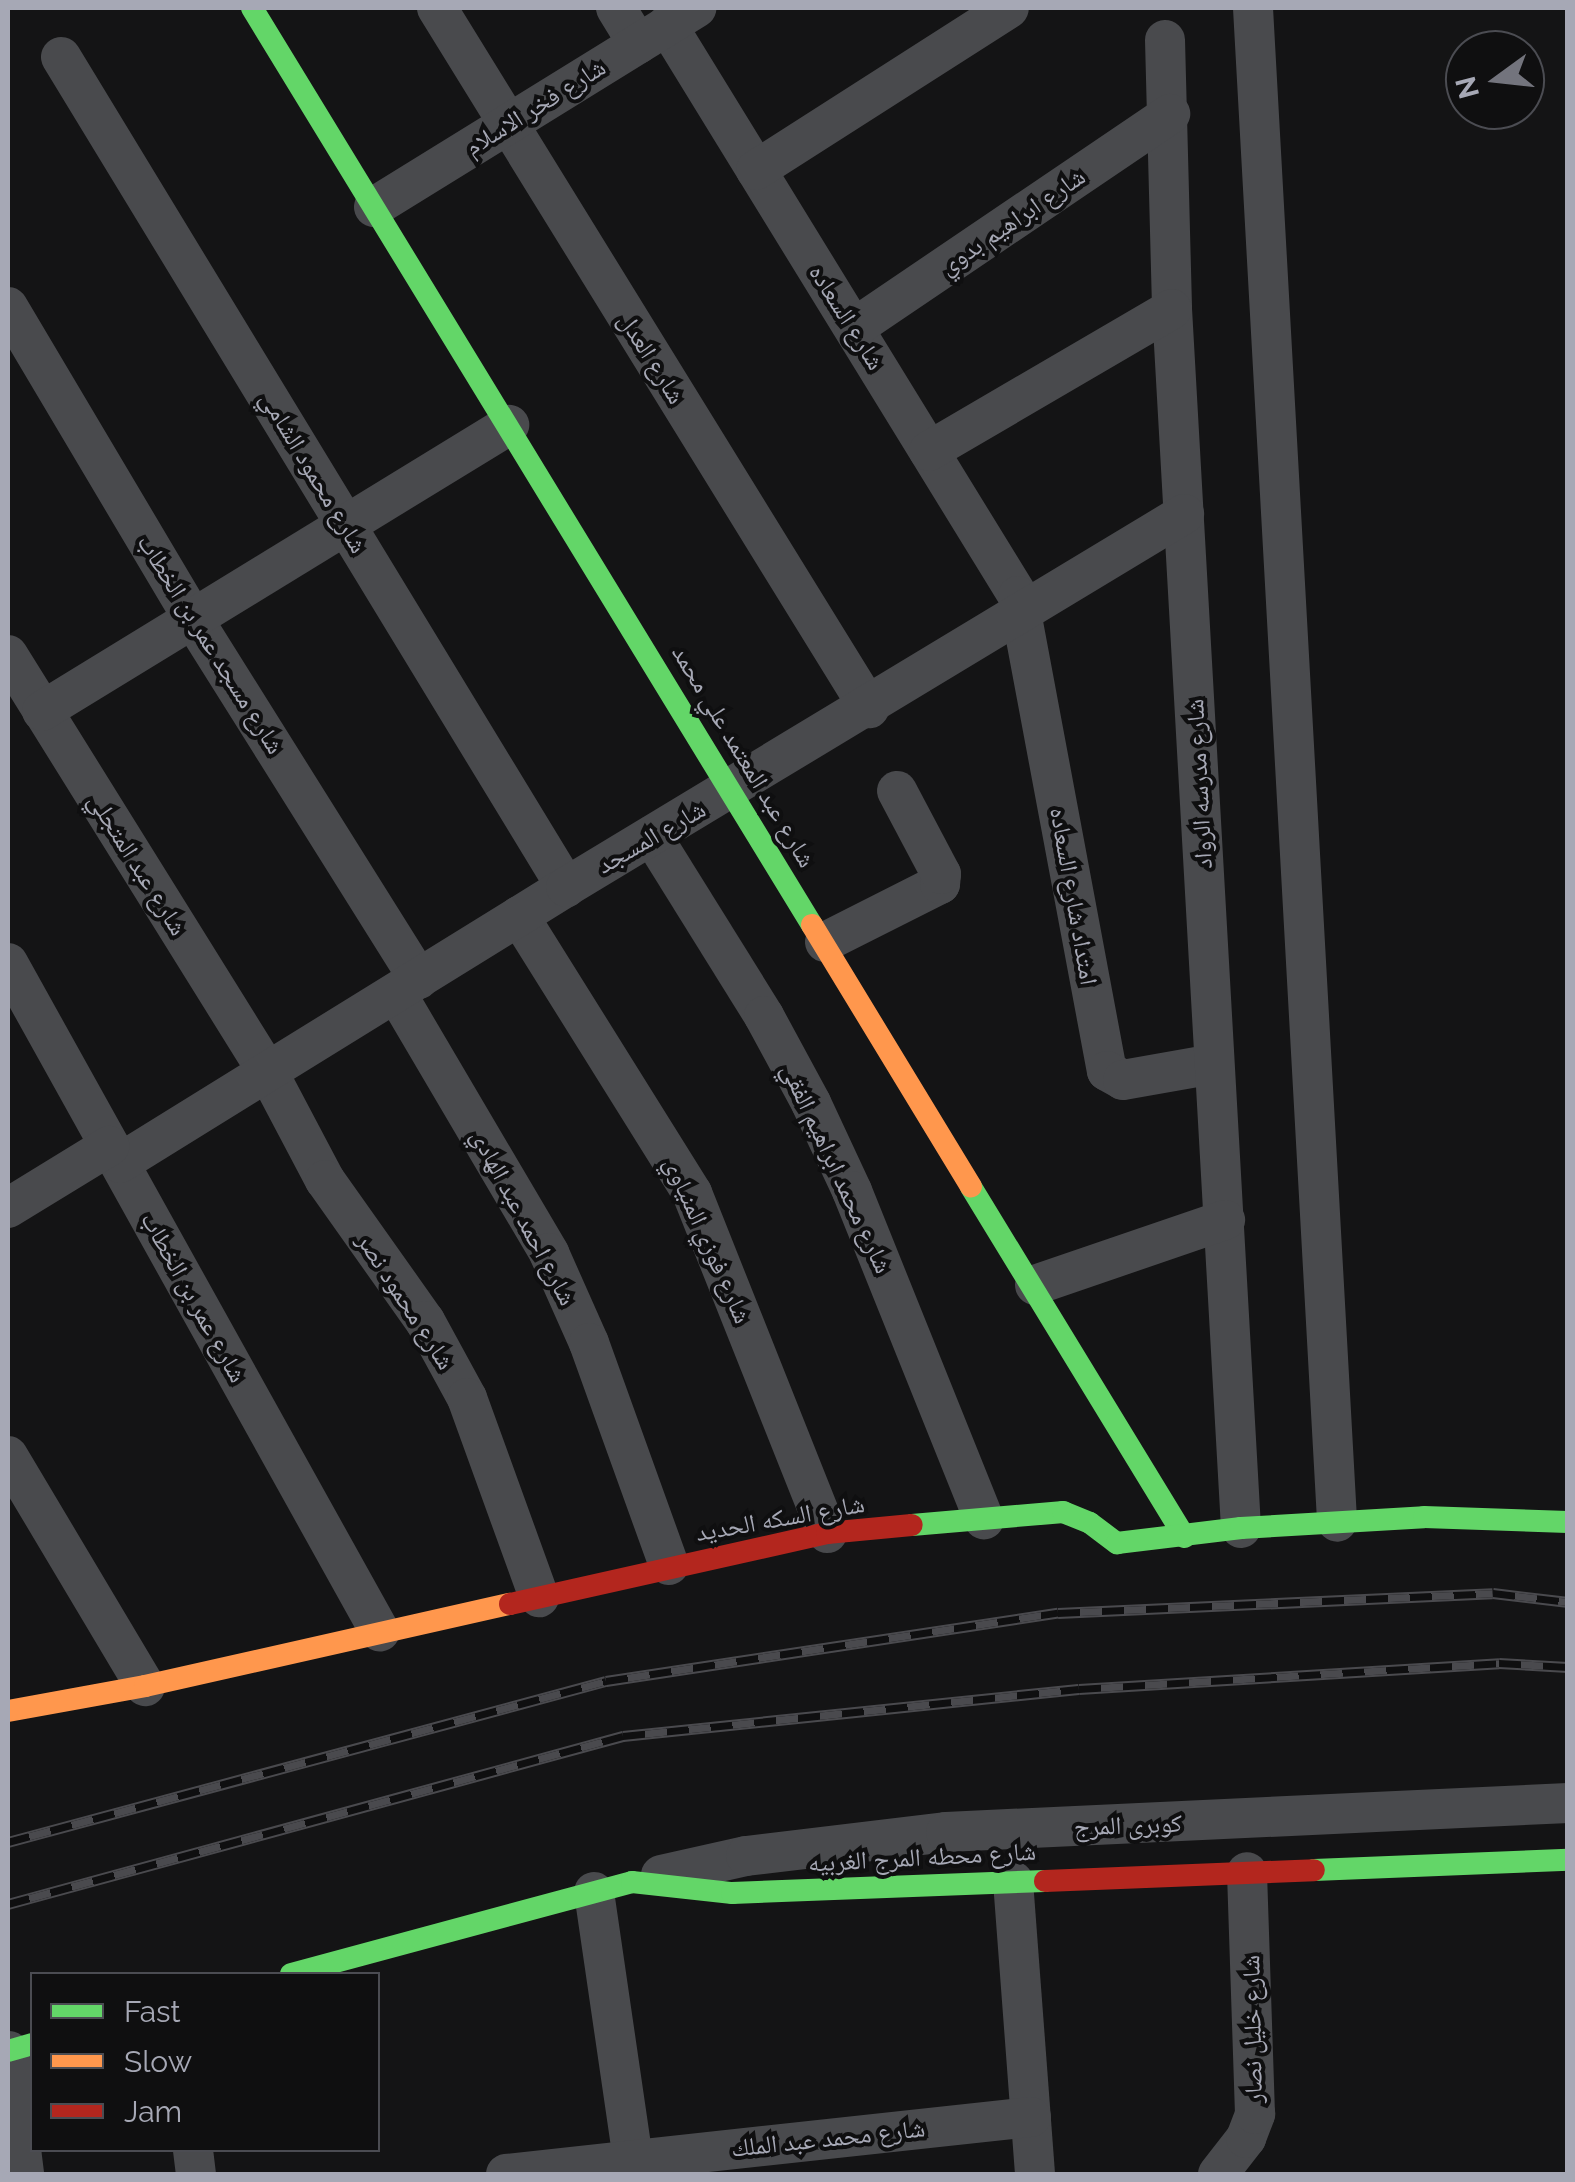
<!DOCTYPE html>
<meta charset="utf-8">
<style>
body{margin:0}
#map{position:relative;width:1575px;height:2182px;overflow:hidden;background:#141415;font-family:Raleway,"Noto Naskh Arabic",sans-serif}
div>[style]{position:absolute}
[style*='--x']{left:calc(var(--x)*1px);top:calc(var(--y)*1px);width:calc(var(--w)*1px);rotate:calc(var(--a)*1deg)}
.street>*{height:40px;margin:-20px;padding:0 20px;transform-origin:20px;border-radius:20px;background:#494a4d}
.fast>*{height:22px;margin:-11px;padding:0 11px;transform-origin:11px;border-radius:11px;background:#63d668}
.slow>*{height:22px;margin:-11px;padding:0 11px;transform-origin:11px;border-radius:11px;background:#ff974d}
.jam>*{height:22px;margin:-11px;padding:0 11px;transform-origin:11px;border-radius:11px;background:#b3261e}
.rail>*{height:11px;margin-top:-5.5px;transform-origin:0;background:repeating-linear-gradient(90deg,#0f0f10 0 22px,#4a4a4e 0 44px);box-sizing:border-box;border-block:2px solid #4a4a4e}
span{translate:-50% -50%;white-space:nowrap;text-align:center;line-height:1.15;-webkit-text-stroke:8px #0f0f10;paint-order:stroke}
.street-label{font-size:25px;color:#a6a8b5}
.frame{position:absolute;inset:0;border:10px solid #a6a8b5;pointer-events:none}
.legend{position:absolute;left:30px;top:1972px;width:350px;height:180px;box-sizing:border-box;background:#0f0f10;border:2px solid #4b4c52;margin:0;padding:12px 18px;list-style:none;font-size:30px;color:#a6a8b5}
.legend li{display:flex;align-items:center;gap:20px;height:50px}
.legend b{width:50px;border:2px solid #4b4c52}
.north{position:absolute;left:1445px;top:30px;width:100px;height:100px;box-sizing:border-box;background:#0f0f10;border:2px solid #4b4c52;border-radius:50%;rotate:255deg;font-size:28px;font-weight:700;line-height:40px;text-align:center;color:#a6a8b5}
.north::after{content:'';display:block;margin:auto;width:35px;height:45px;background:#73747d;clip-path:polygon(50% 0,100% 100%,50% 72%,0 100%)}
</style>
<div id="map">
<div class="street">
<i style="--x:437;--y:8;--w:823;--a:58.32"></i>
<i style="--x:616;--y:8;--w:42;--a:58.6"></i>
<i style="--x:1253;--y:8;--w:1516;--a:86.82"></i>
<i style="--x:667;--y:25;--w:670;--a:58.42"></i>
<i style="--x:1018;--y:596;--w:483;--a:79.4"></i>
<i style="--x:1107;--y:1071;--w:18;--a:29"></i>
<i style="--x:1123;--y:1080;--w:92;--a:-10"></i>
<i style="--x:1165;--y:40;--w:269;--a:88.5"></i>
<i style="--x:1172;--y:309;--w:1221;--a:86.76"></i>
<i style="--x:61;--y:57;--w:972;--a:58.68"></i>
<i style="--x:756;--y:170;--w:300;--a:-32.6"></i>
<i style="--x:374;--y:207;--w:379;--a:-31.7"></i>
<i style="--x:8;--y:307;--w:363;--a:59.3"></i>
<i style="--x:193;--y:619;--w:425;--a:57.9"></i>
<i style="--x:854;--y:328;--w:382;--a:-34.1"></i>
<i style="--x:929;--y:451;--w:281;--a:-30.3"></i>
<i style="--x:8;--y:655;--w:494;--a:58.1"></i>
<i style="--x:269;--y:1074;--w:120;--a:62.2"></i>
<i style="--x:325;--y:1180;--w:173;--a:54.7"></i>
<i style="--x:425;--y:1321;--w:88;--a:61.4"></i>
<i style="--x:467;--y:1398;--w:212;--a:70.1"></i>
<i style="--x:42;--y:711;--w:548;--a:-31.48"></i>
<i style="--x:652;--y:836;--w:212;--a:58.1"></i>
<i style="--x:764;--y:1016;--w:99;--a:61.6"></i>
<i style="--x:811;--y:1103;--w:97;--a:65"></i>
<i style="--x:852;--y:1191;--w:354;--a:68.1"></i>
<i style="--x:519;--y:916;--w:327;--a:58"></i>
<i style="--x:692;--y:1193;--w:366;--a:68.3"></i>
<i style="--x:825;--y:942;--w:129;--a:-26.8"></i>
<i style="--x:940;--y:884;--w:10;--a:-84"></i>
<i style="--x:941;--y:874;--w:94;--a:-117.9"></i>
<i style="--x:8;--y:963;--w:765;--a:60.92"></i>
<i style="--x:396;--y:993;--w:302;--a:59.5"></i>
<i style="--x:549;--y:1253;--w:98;--a:66"></i>
<i style="--x:589;--y:1343;--w:236;--a:70.2"></i>
<i style="--x:120;--y:1163;--w:524;--a:-31.75"></i>
<i style="--x:566;--y:887;--w:722;--a:-31.11"></i>
<i style="--x:8;--y:1208;--w:119;--a:-31.5"></i>
<i style="--x:1035;--y:1285;--w:201;--a:-18.9"></i>
<i style="--x:8;--y:1456;--w:268;--a:59.2"></i>
<i style="--x:661;--y:1875;--w:87;--a:-12.6"></i>
<i style="--x:746;--y:1856;--w:201;--a:-6.8"></i>
<i style="--x:946;--y:1832;--w:623;--a:-2.67"></i>
<i style="--x:1013;--y:1881;--w:294;--a:85.7"></i>
<i style="--x:594;--y:1892;--w:285;--a:81.7"></i>
<i style="--x:9;--y:2051;--w:124;--a:83"></i>
<i style="--x:193;--y:2150;--w:24;--a:83"></i>
<i style="--x:506;--y:2174;--w:528;--a:-6.2"></i>
<i style="--x:1218;--y:2174;--w:46;--a:-52.1"></i>
<i style="--x:1246;--y:2138;--w:26;--a:-69"></i>
<i style="--x:1255;--y:2114;--w:242;--a:-91.9"></i>
</div>
<div class="fast">
<i style="--x:252;--y:8;--w:1074;--a:58.59"></i>
<i style="--x:971;--y:1187;--w:410;--a:58.6"></i>
<i style="--x:912;--y:1525;--w:152;--a:-4.9"></i>
<i style="--x:1063;--y:1512;--w:29;--a:22"></i>
<i style="--x:1090;--y:1523;--w:34;--a:37"></i>
<i style="--x:1117;--y:1543;--w:125;--a:-6.9"></i>
<i style="--x:1241;--y:1528;--w:183;--a:-3.4"></i>
<i style="--x:1424;--y:1517;--w:144;--a:2"></i>
<i style="--x:1314;--y:1870;--w:254;--a:-2.3"></i>
<i style="--x:291;--y:1974;--w:353;--a:-15.1"></i>
<i style="--x:632;--y:1882;--w:101;--a:6.3"></i>
<i style="--x:732;--y:1893;--w:313;--a:-2.2"></i>
<i style="--x:8;--y:2051;--w:25;--a:-16"></i>
</div>
<div class="slow">
<i style="--x:812;--y:925;--w:306;--a:58.7"></i>
<i style="--x:8;--y:1711;--w:139;--a:-10.3"></i>
<i style="--x:145;--y:1686;--w:374;--a:-12.7"></i>
</div>
<div class="jam">
<i style="--x:510;--y:1604;--w:325;--a:-12.6"></i>
<i style="--x:827;--y:1533;--w:85;--a:-5.4"></i>
<i style="--x:1045;--y:1881;--w:269;--a:-2.3"></i>
</div>
<div class="rail">
<i style="--x:8;--y:1842;--w:619;--a:-15.07"></i>
<i style="--x:606;--y:1681;--w:457;--a:-8.6"></i>
<i style="--x:1058;--y:1613;--w:435;--a:-2.6"></i>
<i style="--x:1493;--y:1593;--w:76;--a:6.8"></i>
<i style="--x:8;--y:1904;--w:638;--a:-15.28"></i>
<i style="--x:623;--y:1736;--w:458;--a:-5.9"></i>
<i style="--x:1079;--y:1689;--w:421;--a:-3.5"></i>
<i style="--x:1499;--y:1663;--w:69;--a:3.3"></i>
</div>
<div class="street-label">
<span style="left:535px;top:107px;rotate:-32deg">شارع فخر الاسلام</span>
<span style="left:1012px;top:221px;rotate:-34deg">شارع ابراهيم بدوي</span>
<span style="left:847px;top:317px;rotate:58deg">شارع السعاده</span>
<span style="left:652px;top:358px;rotate:58deg">شارع العدل</span>
<span style="left:314px;top:472px;rotate:59deg">شارع محمود الشامي</span>
<span style="left:211px;top:644px;rotate:58deg">شارع مسجد عمر بن الخطاب</span>
<span style="left:744px;top:756px;rotate:59deg">شارع عبد المعتمد علي محمد</span>
<span style="left:1199px;top:784px;rotate:-93deg">شارع مدرسه الرواد</span>
<span style="left:651px;top:837px;rotate:-30deg">شارع المسجد</span>
<span style="left:138px;top:864px;rotate:58deg">شارع عبد المتجلي</span>
<span style="left:1074px;top:896px;rotate:80deg">امتداد شارع السعاده</span>
<span style="left:837px;top:1168px;rotate:65deg">شارع محمد ابراهيم الفقي</span>
<span style="left:524px;top:1217px;rotate:62deg">شارع احمد عبد الهادي</span>
<span style="left:708px;top:1240px;rotate:66deg">شارع فوزي المنياوي</span>
<span style="left:194px;top:1297px;rotate:61deg">شارع عمر بن الخطاب</span>
<span style="left:406px;top:1301px;rotate:57deg">شارع محمود نصر</span>
<span style="left:780px;top:1518px;rotate:-10deg">شارع السكه الحديد</span>
<span style="left:1128px;top:1825px;rotate:-2deg">كوبرى المرج</span>
<span style="left:922px;top:1857px;rotate:-3deg">شارع محطه المرج الغربيه</span>
<span style="left:1252px;top:2029px;rotate:-91deg">شارع خليل نصار</span>
<span style="left:828px;top:2138px;rotate:-6deg">شارع محمد عبد الملك</span>
</div>
<div class="frame"></div>
<ul class="legend">
<li><b style="height:12px;background:#63d668"></b>Fast</li>
<li><b style="height:12px;background:#ff974d"></b>Slow</li>
<li><b style="height:12px;background:#b3261e"></b>Jam</li>
</ul>
<div class="north">N</div>
</div>
